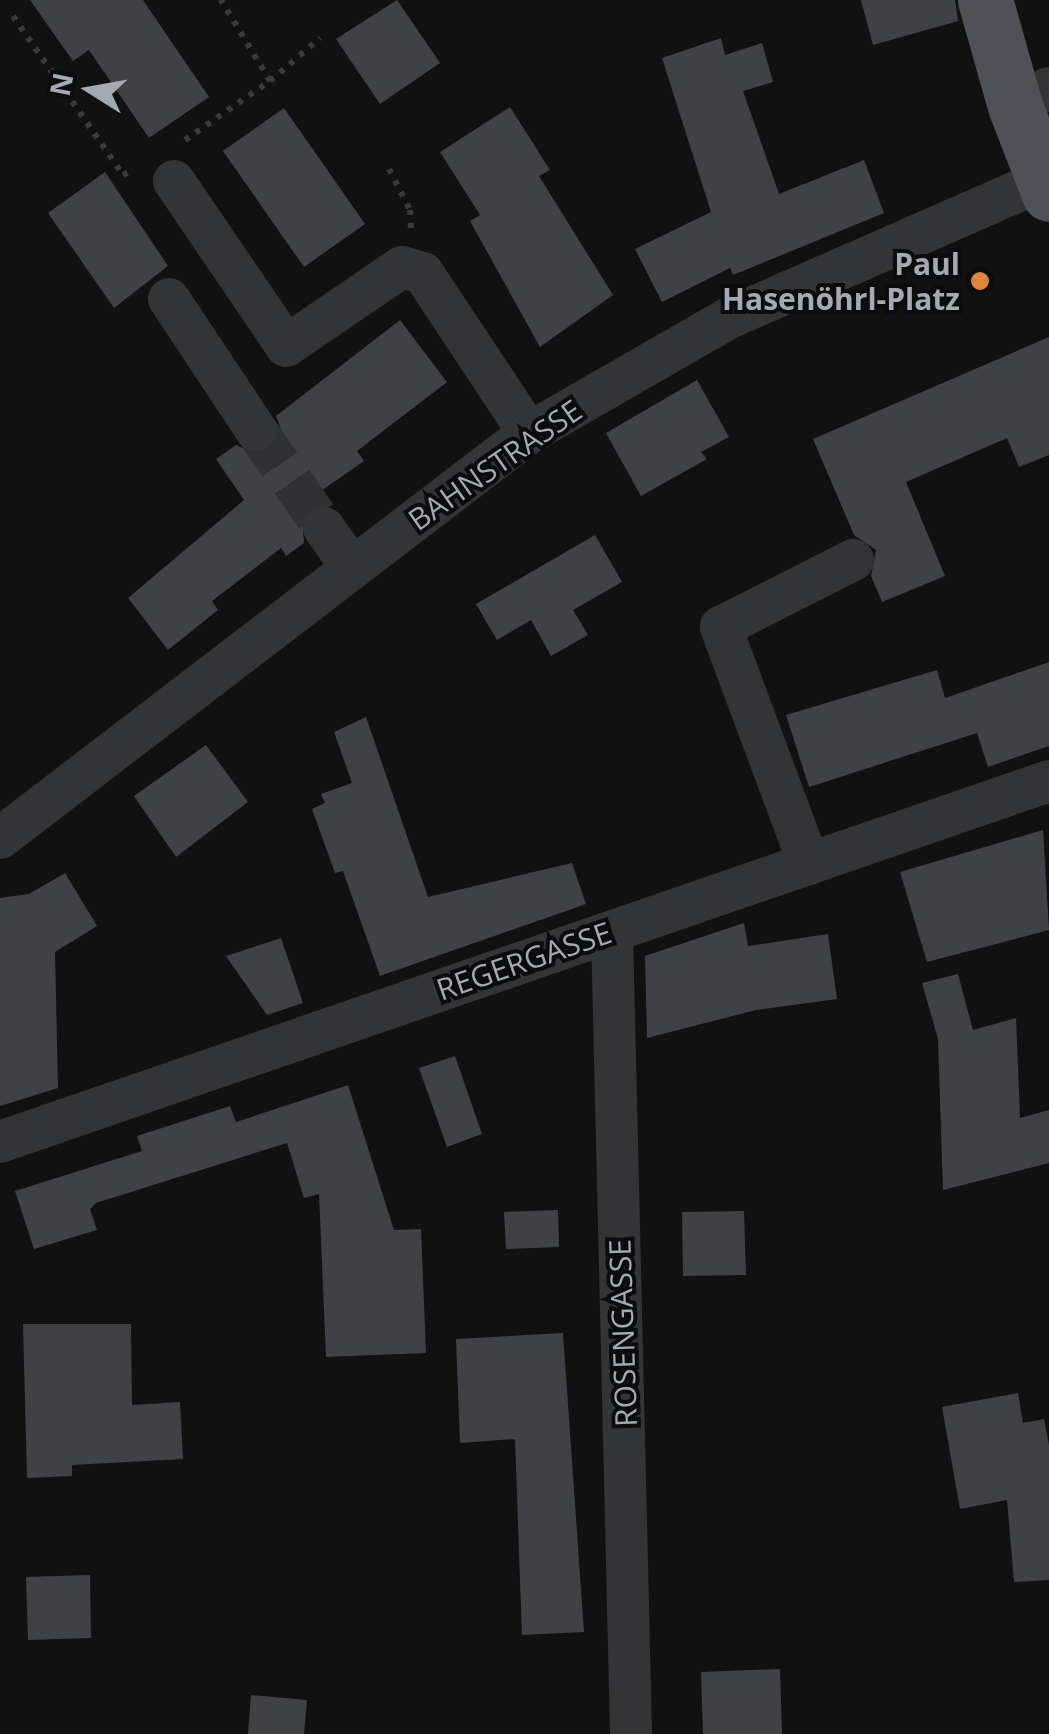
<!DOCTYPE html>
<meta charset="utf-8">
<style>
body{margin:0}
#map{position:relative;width:1049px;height:1734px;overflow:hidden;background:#111112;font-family:"Open Sans",sans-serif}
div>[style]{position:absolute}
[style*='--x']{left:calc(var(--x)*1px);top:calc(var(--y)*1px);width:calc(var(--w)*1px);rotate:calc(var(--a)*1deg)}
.building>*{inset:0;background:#404145}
.minor-tunnel>*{height:42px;margin-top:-21px;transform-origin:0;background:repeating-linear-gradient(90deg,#2e3032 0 42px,transparent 0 63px)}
.path>*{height:6px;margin-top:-3px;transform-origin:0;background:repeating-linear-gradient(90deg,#383b3d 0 5px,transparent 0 13px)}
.minor>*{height:42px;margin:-21px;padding:0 21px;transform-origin:21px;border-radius:21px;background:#323436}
.major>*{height:55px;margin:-27.5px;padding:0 27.5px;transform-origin:27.5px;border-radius:27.5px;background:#4e5155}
.dots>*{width:28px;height:28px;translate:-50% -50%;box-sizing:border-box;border:5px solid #0c0c0d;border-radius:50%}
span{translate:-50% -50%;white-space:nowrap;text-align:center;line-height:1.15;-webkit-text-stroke:8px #0c0c0d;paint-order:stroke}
.poi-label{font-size:30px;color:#a3aab1;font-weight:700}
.right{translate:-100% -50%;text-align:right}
.street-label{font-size:30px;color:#a3aab1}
.north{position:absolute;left:40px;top:40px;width:100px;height:100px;-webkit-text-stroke:8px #0c0c0d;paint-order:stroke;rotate:281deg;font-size:28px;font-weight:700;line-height:40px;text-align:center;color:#a3aab1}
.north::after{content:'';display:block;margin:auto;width:35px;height:45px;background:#a3aab1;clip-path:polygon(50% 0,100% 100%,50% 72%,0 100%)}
</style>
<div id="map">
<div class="building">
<i style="clip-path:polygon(30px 0,143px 0,209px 97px,149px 138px,89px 50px,73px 61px)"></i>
<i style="clip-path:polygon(397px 0,440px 63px,380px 104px,336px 39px)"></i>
<i style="clip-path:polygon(861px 0,955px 0,958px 21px,873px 45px)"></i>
<i style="clip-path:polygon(721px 38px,725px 55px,762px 43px,773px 82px,743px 91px,779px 194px,864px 160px,884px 213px,733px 275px,730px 268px,662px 302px,635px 249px,711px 212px,662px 58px)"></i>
<i style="clip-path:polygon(510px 107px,550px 170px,539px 176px,613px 295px,540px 347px,470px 221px,480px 215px,440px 152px)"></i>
<i style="clip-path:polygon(284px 108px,365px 224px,304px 267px,223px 151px)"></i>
<i style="clip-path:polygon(105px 172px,168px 266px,114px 308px,48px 213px)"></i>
<i style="clip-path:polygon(400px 320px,447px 382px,357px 451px,364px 461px,318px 493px,326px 504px,302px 517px,304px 543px,286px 556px,281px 548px,212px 601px,218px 610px,168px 650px,128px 598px,244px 500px,216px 459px,236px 445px,257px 455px,271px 450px,281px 429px,276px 416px)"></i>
<i style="clip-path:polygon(1049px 337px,1049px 455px,1019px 467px,1007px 438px,906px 482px,945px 576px,882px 602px,871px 576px,876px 550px,854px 535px,813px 439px)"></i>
<i style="clip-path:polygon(697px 380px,729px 437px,701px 452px,707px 459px,641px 496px,606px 433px)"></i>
<i style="clip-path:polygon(595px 535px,622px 582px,573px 610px,588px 635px,551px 656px,531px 620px,497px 640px,476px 604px)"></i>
<i style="clip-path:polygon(1049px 662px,1049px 746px,988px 767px,977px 733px,809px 787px,786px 715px,937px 670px,945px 698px)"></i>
<i style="clip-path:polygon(366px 717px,428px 897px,572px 863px,586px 904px,380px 976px,343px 871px,335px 873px,312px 809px,325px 803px,321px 794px,352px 783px,334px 732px)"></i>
<i style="clip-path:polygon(206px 745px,248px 802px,176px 857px,134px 796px)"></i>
<i style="clip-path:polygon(1043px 830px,1049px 930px,927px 962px,900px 872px)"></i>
<i style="clip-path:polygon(65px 873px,97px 926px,55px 952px,58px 1088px,0 1106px,0 898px,29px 894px)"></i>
<i style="clip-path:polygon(744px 923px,748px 946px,828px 934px,837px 999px,756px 1010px,647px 1038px,645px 956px)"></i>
<i style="clip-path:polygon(281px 938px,303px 1003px,267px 1015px,226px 956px)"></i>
<i style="clip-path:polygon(958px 974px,973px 1030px,1016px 1018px,1020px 1118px,1049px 1110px,1049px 1163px,943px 1190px,938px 1039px,922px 983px)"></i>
<i style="clip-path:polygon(455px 1056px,482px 1134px,447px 1147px,419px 1068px)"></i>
<i style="clip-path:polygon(348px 1085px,394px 1230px,421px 1229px,426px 1353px,326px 1357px,319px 1194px,304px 1198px,287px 1143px,96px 1203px,90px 1209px,97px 1230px,34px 1249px,15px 1191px,142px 1151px,137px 1136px,230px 1106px,236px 1122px)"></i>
<i style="clip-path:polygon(558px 1210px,559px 1247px,506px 1249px,504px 1212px)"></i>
<i style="clip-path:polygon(744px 1211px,746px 1275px,683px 1276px,682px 1212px)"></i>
<i style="clip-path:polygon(23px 1324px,131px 1324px,132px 1405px,180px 1402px,183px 1459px,72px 1465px,72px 1476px,27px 1478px)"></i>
<i style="clip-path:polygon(563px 1333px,584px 1632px,522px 1635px,515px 1439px,460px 1443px,456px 1339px)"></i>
<i style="clip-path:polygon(1018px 1393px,1023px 1423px,1044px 1419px,1049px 1445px,1049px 1580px,1014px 1582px,1007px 1500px,960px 1509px,942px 1407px)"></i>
<i style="clip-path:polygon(90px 1575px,91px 1638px,28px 1640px,26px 1577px)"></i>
<i style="clip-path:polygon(780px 1669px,782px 1734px,703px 1734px,701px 1672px)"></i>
<i style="clip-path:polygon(251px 1695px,307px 1700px,304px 1734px,248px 1734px)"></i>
</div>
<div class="minor-tunnel">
<i style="--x:256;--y:430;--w:119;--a:55.2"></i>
</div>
<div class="path">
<i style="--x:13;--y:16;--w:193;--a:55.3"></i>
<i style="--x:123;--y:175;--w:11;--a:-27"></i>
<i style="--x:270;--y:81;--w:66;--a:-40.7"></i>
<i style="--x:185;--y:140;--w:103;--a:-34.8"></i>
<i style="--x:270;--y:81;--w:95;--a:-121.2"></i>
<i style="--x:389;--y:169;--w:46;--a:62.9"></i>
<i style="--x:410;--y:210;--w:18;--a:87"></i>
</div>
<div class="minor">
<i style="--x:1015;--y:106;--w:38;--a:-28"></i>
<i style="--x:174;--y:181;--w:199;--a:55.8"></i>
<i style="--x:286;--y:346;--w:140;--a:-34.3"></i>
<i style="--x:402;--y:267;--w:22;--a:16"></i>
<i style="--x:423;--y:273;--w:192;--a:56.5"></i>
<i style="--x:169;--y:299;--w:157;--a:56.4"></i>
<i style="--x:324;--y:528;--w:49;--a:55"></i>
<i style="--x:0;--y:838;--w:666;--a:-37.44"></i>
<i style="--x:529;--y:433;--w:231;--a:-29.9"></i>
<i style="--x:729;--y:318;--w:343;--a:-23.7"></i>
<i style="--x:809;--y:864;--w:253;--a:-110.4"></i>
<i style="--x:721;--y:627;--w:148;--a:-26.9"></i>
<i style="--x:612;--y:932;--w:802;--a:88.64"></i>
<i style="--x:0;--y:1142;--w:1109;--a:-18.99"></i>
</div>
<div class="major">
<i style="--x:985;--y:0;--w:110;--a:74.2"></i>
<i style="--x:1015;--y:106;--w:94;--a:68.9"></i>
</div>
<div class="dots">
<i style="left:980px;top:281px;background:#df863b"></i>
</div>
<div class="poi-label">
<span class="right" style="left:960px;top:281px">Paul<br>Hasenöhrl-Platz</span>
</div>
<div class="street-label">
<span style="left:495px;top:465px;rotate:-35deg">BAHNSTRASSE</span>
<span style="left:524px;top:961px;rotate:-19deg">REGERGASSE</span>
<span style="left:623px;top:1333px;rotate:-92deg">ROSENGASSE</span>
</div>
<div class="north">N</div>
</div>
